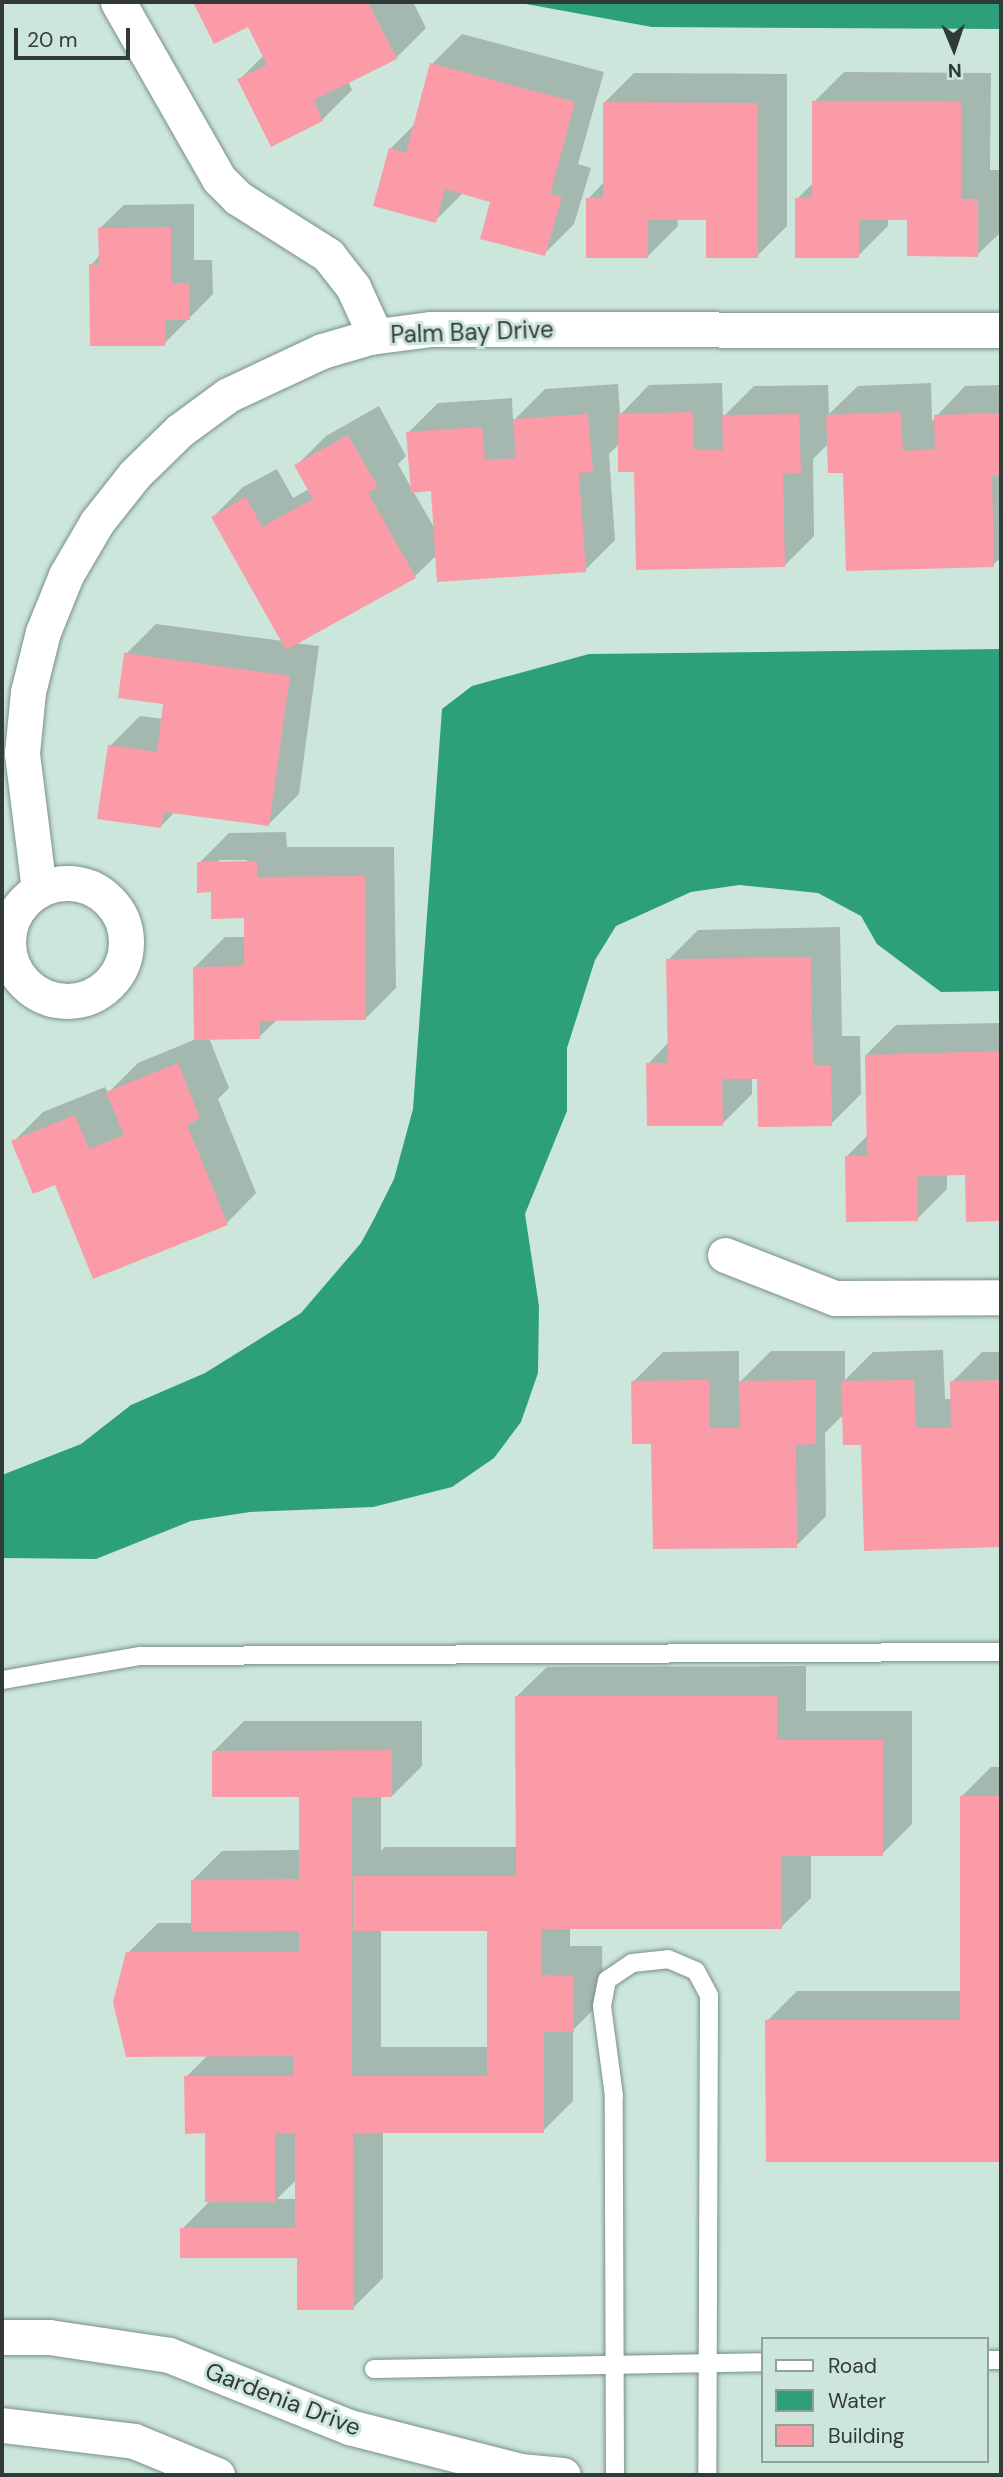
<!DOCTYPE html>
<style>
body{margin:0}
#map{position:relative;width:1003px;height:2477px;overflow:hidden;background:#cde6db;font-family:"DM Sans",sans-serif}
div>[style]{position:absolute}
[style*='--x']{left:calc(var(--x)*1px);top:calc(var(--y)*1px);width:calc(var(--w)*1px);rotate:calc(var(--a)*1deg)}
.water>*{inset:0;background:#2da07b}
.shadow>*{inset:0;background:#0003}
.building>*{inset:0;background:#fb9ba7}
.roads{filter:drop-shadow(0 0 2px #799086) drop-shadow(0 0 2px #799086)}
.lane>*{height:18px;margin:-9px;padding:0 9px;transform-origin:9px;border-radius:9px;background:#fff}
.street>*{height:35px;margin:-17.5px;padding:0 17.5px;transform-origin:17.5px;border-radius:17.5px;background:#fff}
.street>.ring{margin:-17.5px;padding:0;box-sizing:content-box;background:none;border:35px solid #fff;border-radius:50%}
span{translate:-50% -50%;white-space:nowrap;text-align:center;line-height:1.15;-webkit-text-stroke:6px #cde6db;paint-order:stroke}
.street-label{font-size:24px;color:#313a36}
.frame{position:absolute;inset:0;border:4px solid #313a36;pointer-events:none}
.legend{position:absolute;left:761px;top:2337px;width:228px;height:126px;box-sizing:border-box;background:#cde6db;border:2px solid #8fa199;margin:0;padding:9px 12px;list-style:none;font-size:21px;color:#313a36}
.legend li{display:flex;align-items:center;gap:14px;height:35px}
.legend b{width:35px;border:2px solid #8fa199}
.north{position:absolute;left:919px;top:14px;width:70px;height:70px;-webkit-text-stroke:5px #cde6db;paint-order:stroke;rotate:178deg;font-size:19px;font-weight:700;line-height:28px;text-align:center;color:#313a36}
.north::after{content:'';display:block;margin:auto;width:24px;height:32px;background:#313a36;clip-path:polygon(50% 0,100% 100%,50% 72%,0 100%)}
.scale{position:absolute;left:14px;top:28px;width:116px;height:32px;box-sizing:border-box;border:4px solid #313a36;border-top:0;padding-left:9px;font-size:21px;line-height:24px;white-space:nowrap;color:#313a36;-webkit-text-stroke:5px #cde6db;paint-order:stroke}
</style>
<div id="map">
<div class="water">
<i style="clip-path:polygon(515px 2px,1001px 2px,1001px 29px,652px 27px)"></i>
<i style="clip-path:polygon(1001px 649px,1001px 991px,941px 992px,877px 944px,861px 916px,818px 893px,739px 885px,691px 892px,616px 926px,595px 960px,567px 1048px,567px 1111px,525px 1214px,539px 1306px,538px 1373px,521px 1422px,494px 1458px,452px 1487px,373px 1507px,250px 1512px,191px 1521px,96px 1559px,2px 1558px,2px 1475px,81px 1444px,131px 1405px,205px 1373px,301px 1313px,361px 1243px,374px 1219px,394px 1179px,413px 1109px,442px 709px,472px 686px,589px 654px)"></i>
</div>
<div class="shadow">
<i style="clip-path:polygon(195px 2px,413px 2px,426px 28px,396px 58px,348px 81px,352px 90px,322px 120px,239px 80px,264px 55px,249px 25px,215px 42px)"></i>
<i style="clip-path:polygon(462px 34px,604px 72px,578px 164px,591px 168px,574px 224px,544px 254px,492px 201px,463px 193px,435px 221px,390px 149px,415px 124px,432px 64px)"></i>
<i style="clip-path:polygon(844px 72px,991px 73px,990px 170px,1001px 170px,1001px 232px,977px 255px,909px 218px,888px 218px,888px 226px,858px 256px,797px 199px,814px 182px,814px 102px)"></i>
<i style="clip-path:polygon(634px 73px,787px 74px,787px 226px,757px 256px,707px 218px,677px 218px,678px 226px,648px 256px,588px 199px,604px 182px,604px 103px)"></i>
<i style="clip-path:polygon(194px 204px,194px 260px,212px 260px,213px 294px,164px 344px,91px 265px,100px 255px,100px 228px,124px 205px)"></i>
<i style="clip-path:polygon(evenodd,722px 383px,723px 417px,754px 386px,828px 385px,829px 414px,858px 386px,931px 383px,932px 421px,965px 386px,1001px 385px,1001px 557px,993px 565px,844px 471px,829px 443px,813px 459px,814px 536px,784px 566px,636px 470px,620px 443px,609px 454px,615px 540px,585px 570px,437px 555px,415px 576px,295px 643px,319px 646px,299px 794px,269px 824px,175px 812px,161px 826px,110px 746px,140px 716px,163px 719px,165px 703px,126px 654px,156px 624px,283px 641px,213px 517px,243px 487px,277px 469px,293px 498px,309px 489px,296px 466px,326px 436px,379px 406px,406px 456px,398px 464px,412px 489px,408px 433px,438px 403px,512px 398px,513px 421px,545px 389px,618px 384px,620px 415px,649px 385px,722px 383px,432px 490px,435px 529px,413px 491px,432px 490px)"></i>
<i style="clip-path:polygon(evenodd,286px 832px,287px 847px,394px 847px,396px 988px,366px 1018px,278px 1019px,259px 1037px,209px 1038px,229px 1088px,218px 1099px,256px 1193px,227px 1223px,56px 1183px,13px 1142px,43px 1112px,105px 1087px,108px 1093px,138px 1063px,196px 1039px,195px 967px,225px 937px,246px 937px,246px 916px,213px 891px,199px 863px,229px 833px,286px 832px,219px 860px,247px 860px,247px 863px,219px 864px,219px 860px)"></i>
<i style="clip-path:polygon(840px 927px,842px 1036px,860px 1036px,861px 1094px,831px 1124px,759px 1077px,752px 1077px,752px 1094px,722px 1124px,648px 1064px,669px 1042px,668px 960px,698px 930px)"></i>
<i style="clip-path:polygon(1001px 1023px,1001px 1219px,968px 1220px,967px 1173px,947px 1173px,947px 1189px,917px 1219px,846px 1157px,868px 1135px,866px 1055px,896px 1025px)"></i>
<i style="clip-path:polygon(943px 1350px,945px 1399px,952px 1399px,952px 1382px,982px 1352px,1001px 1352px,1001px 1546px,865px 1549px,863px 1443px,844px 1414px,825px 1433px,826px 1516px,796px 1546px,653px 1443px,633px 1382px,663px 1352px,739px 1351px,739px 1383px,771px 1351px,845px 1351px,845px 1380px,873px 1352px)"></i>
<i style="clip-path:polygon(evenodd,806px 1666px,806px 1711px,912px 1711px,912px 1824px,882px 1854px,811px 1854px,811px 1898px,781px 1927px,570px 1928px,570px 1946px,602px 1946px,603px 2000px,573px 2030px,573px 2101px,543px 2131px,383px 2131px,383px 2278px,353px 2308px,299px 2256px,182px 2229px,210px 2201px,207px 2131px,186px 2077px,208px 2055px,128px 1953px,158px 1923px,192px 1923px,192px 1881px,222px 1851px,300px 1850px,300px 1795px,214px 1751px,244px 1721px,422px 1721px,422px 1766px,392px 1796px,381px 1796px,381px 1851px,385px 1847px,517px 1847px,517px 1696px,547px 1667px,806px 1666px,381px 1929px,489px 1929px,489px 2047px,381px 2047px,381px 1929px,806px 1666px,297px 2179px,297px 2199px,277px 2199px,297px 2179px)"></i>
<i style="clip-path:polygon(991px 1767px,1001px 1767px,1001px 2161px,768px 2160px,767px 2021px,797px 1991px,962px 1991px,961px 1797px)"></i>
</div>
<div class="building">
<i style="clip-path:polygon(193px 2px,368px 2px,397px 59px,314px 100px,323px 121px,271px 147px,237px 79px,267px 65px,248px 27px,214px 44px)"></i>
<i style="clip-path:polygon(430px 63px,575px 102px,550px 194px,562px 197px,545px 256px,480px 239px,490px 202px,445px 189px,436px 223px,373px 206px,389px 148px,406px 153px)"></i>
<i style="clip-path:polygon(812px 101px,962px 102px,961px 199px,978px 199px,978px 257px,907px 256px,907px 220px,859px 220px,859px 258px,795px 258px,795px 198px,812px 198px)"></i>
<i style="clip-path:polygon(603px 102px,758px 103px,758px 258px,706px 258px,706px 220px,648px 220px,648px 258px,586px 258px,586px 198px,603px 198px)"></i>
<i style="clip-path:polygon(171px 227px,171px 283px,189px 283px,190px 320px,165px 320px,165px 346px,90px 346px,89px 264px,99px 265px,98px 228px)"></i>
<i style="clip-path:polygon(693px 412px,694px 450px,723px 450px,722px 415px,799px 414px,801px 473px,783px 474px,785px 567px,636px 570px,634px 472px,618px 472px,618px 414px)"></i>
<i style="clip-path:polygon(901px 412px,903px 451px,935px 449px,934px 415px,1001px 413px,1001px 475px,992px 476px,994px 567px,846px 571px,843px 473px,828px 473px,826px 415px)"></i>
<i style="clip-path:polygon(588px 414px,593px 472px,579px 473px,586px 572px,437px 582px,431px 491px,411px 493px,406px 432px,482px 427px,485px 460px,516px 458px,513px 419px)"></i>
<i style="clip-path:polygon(348px 435px,378px 487px,368px 493px,416px 578px,286px 650px,211px 517px,246px 497px,262px 527px,313px 499px,294px 465px)"></i>
<i style="clip-path:polygon(124px 653px,290px 676px,269px 826px,164px 812px,161px 828px,97px 819px,108px 745px,157px 752px,163px 704px,118px 698px)"></i>
<i style="clip-path:polygon(257px 861px,257px 877px,365px 876px,366px 1020px,260px 1021px,260px 1039px,194px 1040px,193px 967px,244px 966px,244px 918px,211px 919px,211px 892px,197px 893px,197px 862px)"></i>
<i style="clip-path:polygon(811px 957px,813px 1065px,831px 1065px,832px 1126px,758px 1127px,757px 1079px,722px 1079px,723px 1126px,647px 1126px,646px 1063px,668px 1063px,666px 959px)"></i>
<i style="clip-path:polygon(1001px 1051px,1001px 1221px,966px 1222px,965px 1175px,917px 1176px,918px 1221px,846px 1222px,845px 1156px,867px 1156px,865px 1055px)"></i>
<i style="clip-path:polygon(178px 1063px,200px 1119px,187px 1125px,228px 1225px,93px 1279px,55px 1185px,33px 1194px,11px 1141px,75px 1115px,89px 1149px,124px 1135px,106px 1092px)"></i>
<i style="clip-path:polygon(709px 1380px,710px 1428px,740px 1428px,739px 1381px,816px 1380px,816px 1444px,796px 1445px,797px 1548px,653px 1549px,651px 1444px,632px 1444px,631px 1381px)"></i>
<i style="clip-path:polygon(914px 1380px,916px 1428px,951px 1428px,950px 1381px,1001px 1380px,1001px 1547px,864px 1551px,861px 1445px,843px 1445px,841px 1381px)"></i>
<i style="clip-path:polygon(515px 1696px,777px 1696px,777px 1740px,883px 1740px,883px 1856px,782px 1856px,782px 1929px,541px 1929px,541px 1975px,573px 1976px,574px 2032px,544px 2032px,544px 2133px,353px 2133px,354px 2310px,297px 2310px,297px 2258px,180px 2258px,180px 2228px,295px 2228px,295px 2133px,275px 2133px,275px 2202px,205px 2202px,205px 2133px,185px 2134px,184px 2076px,294px 2076px,294px 2056px,126px 2057px,113px 2002px,126px 1952px,299px 1952px,299px 1931px,191px 1932px,191px 1880px,299px 1879px,299px 1797px,212px 1797px,212px 1751px,392px 1750px,392px 1797px,352px 1798px,352px 2076px,487px 2076px,487px 1931px,353px 1931px,353px 1876px,516px 1876px)"></i>
<i style="clip-path:polygon(960px 1796px,1001px 1796px,1001px 2162px,766px 2162px,765px 2020px,960px 2020px)"></i>
</div>
<div class="roads">
<div class="lane">
<i style="--x:2;--y:1680;--w:140;--a:-9.9"></i>
<i style="--x:140;--y:1656;--w:861;--a:-0.27"></i>
<i style="--x:987;--y:2360;--w:14;--a:0"></i>
<i style="--x:374;--y:2369;--w:389;--a:-1"></i>
<i style="--x:615;--y:2475;--w:379;--a:-90.2"></i>
<i style="--x:614;--y:2096;--w:91;--a:-97.6"></i>
<i style="--x:602;--y:2006;--w:26;--a:-79"></i>
<i style="--x:607;--y:1980;--w:30;--a:-34"></i>
<i style="--x:632;--y:1963;--w:36;--a:-6"></i>
<i style="--x:668;--y:1959;--w:30;--a:23"></i>
<i style="--x:696;--y:1971;--w:27;--a:62"></i>
<i style="--x:709;--y:1995;--w:480;--a:90.2"></i>
</div>
<div class="street">
<i style="--x:118;--y:2;--w:204;--a:60.3"></i>
<i style="--x:219;--y:179;--w:27;--a:45"></i>
<i style="--x:238;--y:198;--w:107;--a:32.3"></i>
<i style="--x:328;--y:255;--w:41;--a:52"></i>
<i style="--x:353;--y:287;--w:41;--a:65.3"></i>
<i style="--x:370;--y:324;--w:13;--a:90"></i>
<i class="ring" style="left:8px;top:883px;width:83px;height:83px"></i>
<i style="--x:39;--y:890;--w:138;--a:-97.1"></i>
<i style="--x:22;--y:753;--w:61;--a:-84.4"></i>
<i style="--x:28;--y:692;--w:62;--a:-76"></i>
<i style="--x:43;--y:632;--w:61;--a:-68"></i>
<i style="--x:66;--y:575;--w:61;--a:-59.7"></i>
<i style="--x:97;--y:522;--w:61;--a:-51.6"></i>
<i style="--x:135;--y:474;--w:62;--a:-44.3"></i>
<i style="--x:179;--y:431;--w:61;--a:-36.3"></i>
<i style="--x:228;--y:395;--w:104;--a:-25.1"></i>
<i style="--x:322;--y:351;--w:50;--a:-16.3"></i>
<i style="--x:370;--y:337;--w:62;--a:-7.5"></i>
<i style="--x:431;--y:329;--w:570;--a:0.1"></i>
<i style="--x:725;--y:1255;--w:118;--a:21.4"></i>
<i style="--x:835;--y:1298;--w:166;--a:-0.3"></i>
<i style="--x:2;--y:2337;--w:47;--a:0"></i>
<i style="--x:49;--y:2337;--w:121;--a:8.5"></i>
<i style="--x:169;--y:2355;--w:194;--a:21.8"></i>
<i style="--x:349;--y:2427;--w:177;--a:14.4"></i>
<i style="--x:520;--y:2471;--w:43;--a:5.3"></i>
<i style="--x:2;--y:2425;--w:133;--a:6.9"></i>
<i style="--x:134;--y:2441;--w:90;--a:22.3"></i>
</div>
</div>
<div class="street-label">
<span style="left:472px;top:332px;rotate:-2deg">Palm Bay Drive</span>
<span style="left:283px;top:2399px;rotate:21deg">Gardenia Drive</span>
</div>
<div class="frame"></div>
<ul class="legend">
<li><b style="height:9px;background:#fff"></b>Road</li>
<li><b style="height:19px;background:#2da07b"></b>Water</li>
<li><b style="height:19px;background:#fb9ba7"></b>Building</li>
</ul>
<div class="north">N</div>
<div class="scale">20 m</div>
</div>
